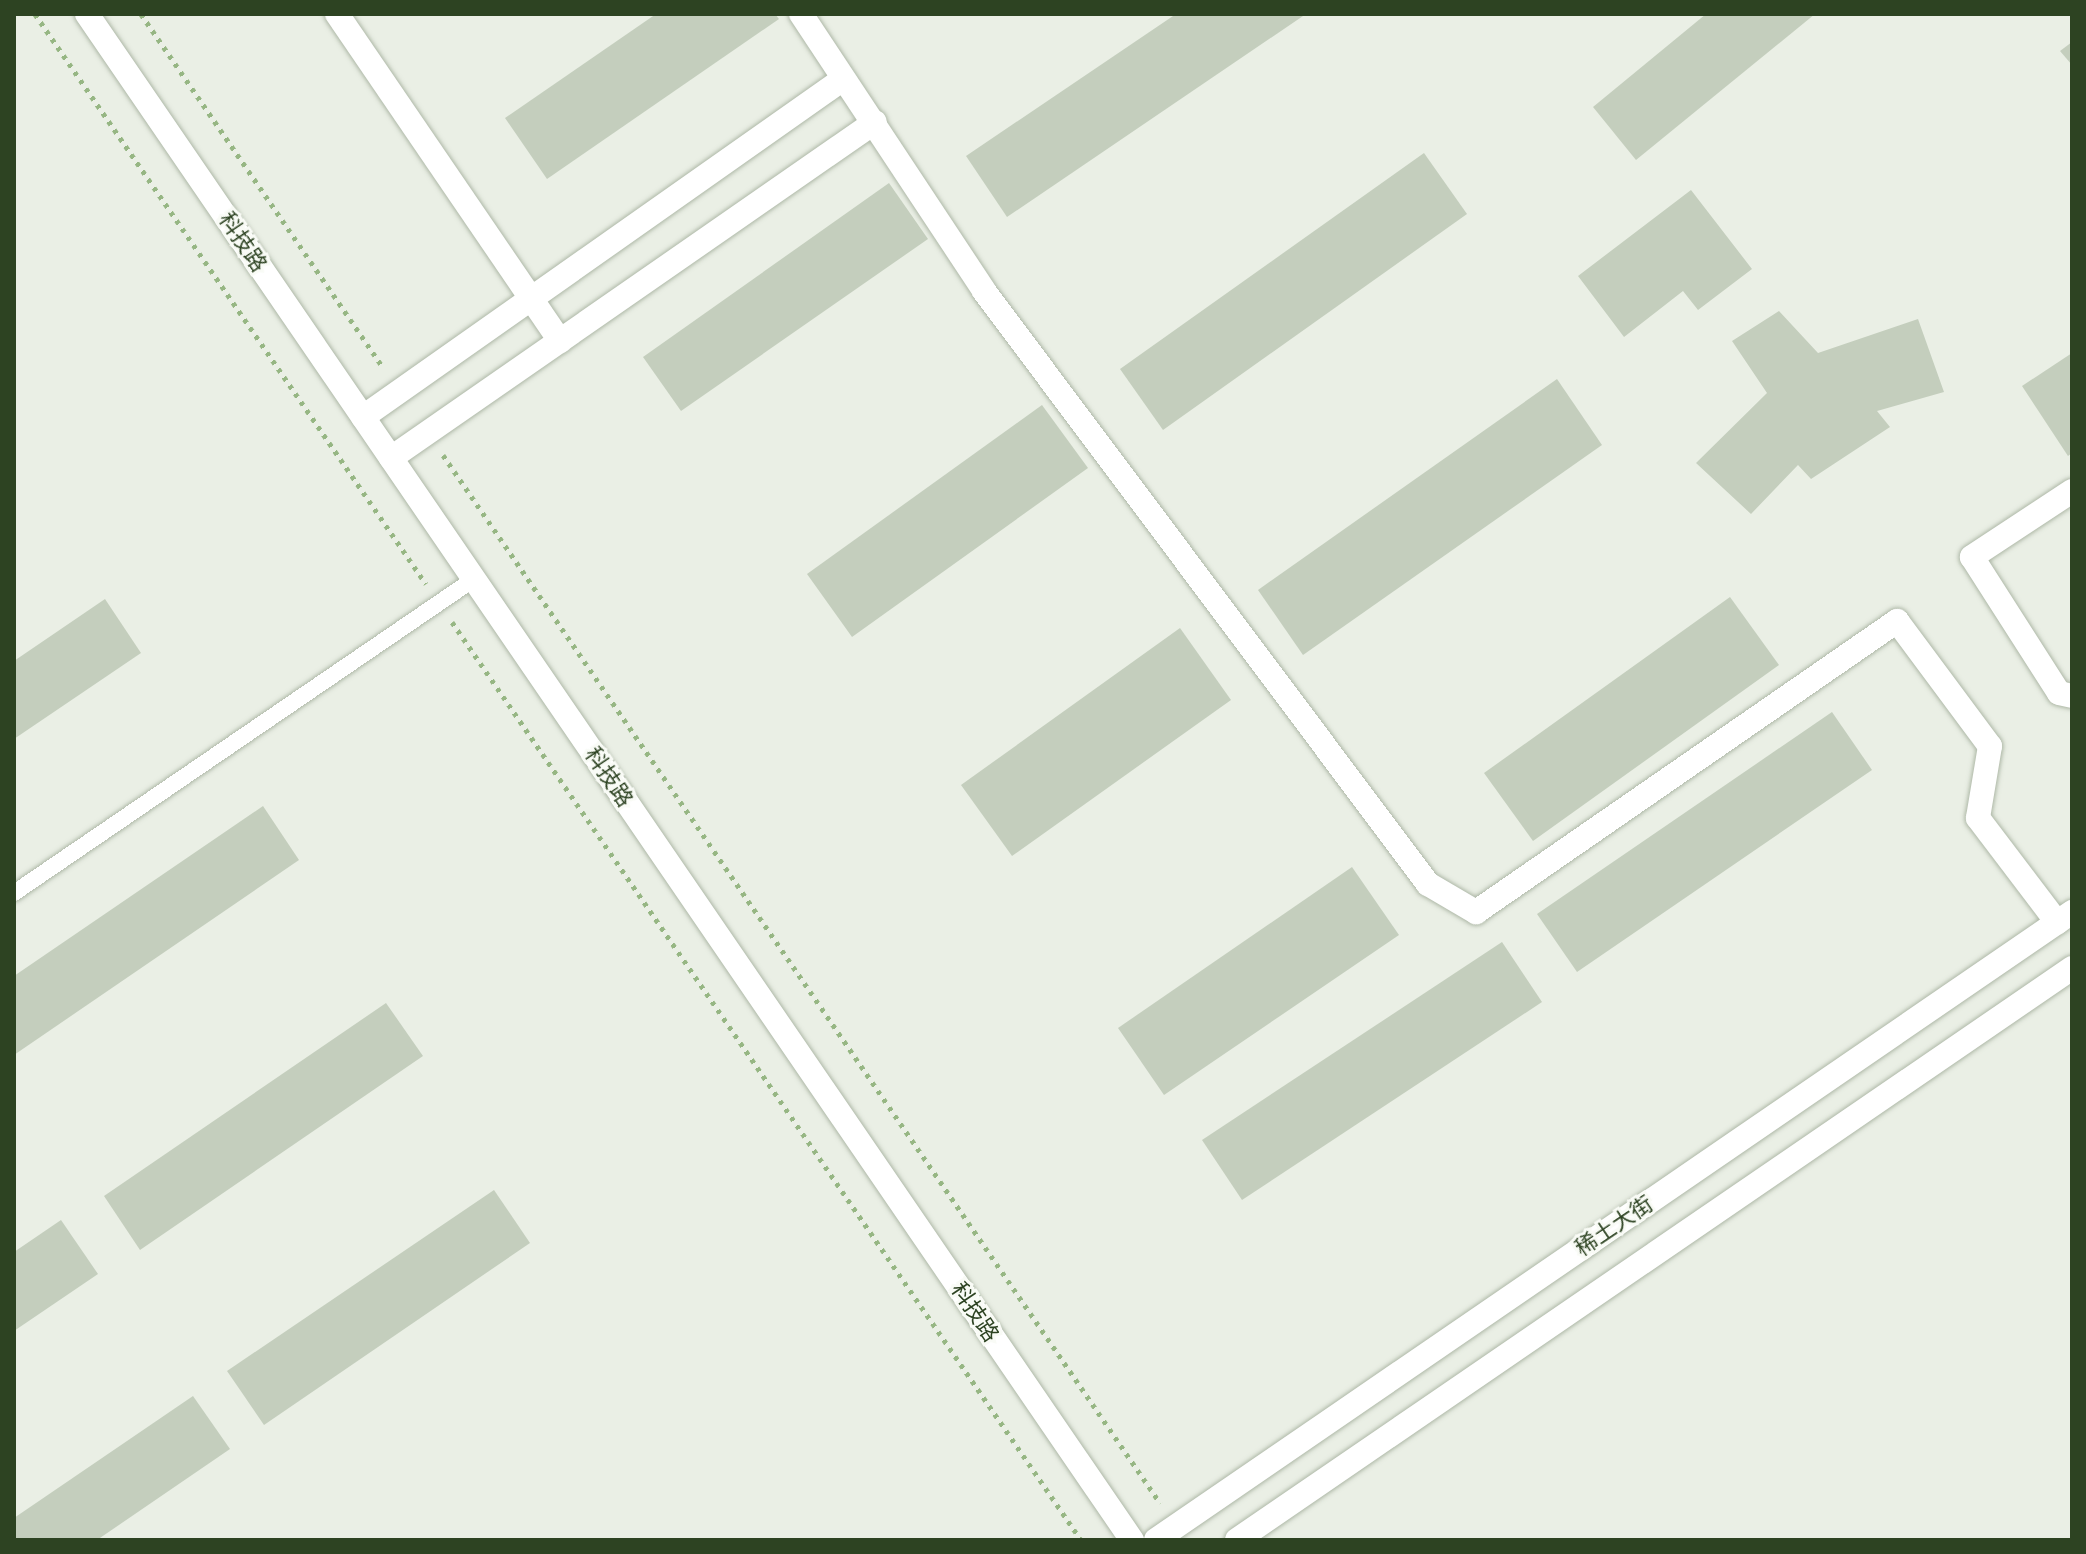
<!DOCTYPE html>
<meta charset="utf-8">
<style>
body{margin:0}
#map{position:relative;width:2086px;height:1554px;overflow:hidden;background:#eaefe5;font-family:"Fira Sans Condensed","Noto Sans SC",sans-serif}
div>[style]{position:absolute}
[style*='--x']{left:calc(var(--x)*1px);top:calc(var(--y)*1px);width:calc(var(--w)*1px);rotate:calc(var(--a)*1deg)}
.building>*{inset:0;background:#c4cebd}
.path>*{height:5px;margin-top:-2.5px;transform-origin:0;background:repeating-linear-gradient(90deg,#96b683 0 4px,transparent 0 10px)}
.roads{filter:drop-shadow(0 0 2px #aeb8a7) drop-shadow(0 0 2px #aeb8a7)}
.service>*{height:16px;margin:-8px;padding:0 8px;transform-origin:8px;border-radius:8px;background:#fff}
.minor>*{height:24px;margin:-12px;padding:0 12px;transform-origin:12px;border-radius:12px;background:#fff}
.tertiary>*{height:24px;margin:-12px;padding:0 12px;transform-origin:12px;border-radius:12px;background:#fff}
.secondary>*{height:24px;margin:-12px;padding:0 12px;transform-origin:12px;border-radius:12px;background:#fff}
span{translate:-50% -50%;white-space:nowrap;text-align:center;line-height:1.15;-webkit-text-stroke:6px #f9fbf6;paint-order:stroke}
.street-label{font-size:22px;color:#2d4322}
.frame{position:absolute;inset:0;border:16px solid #2d4322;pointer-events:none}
</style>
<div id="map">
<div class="building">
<i style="clip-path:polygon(656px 14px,775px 14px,779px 19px,547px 179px,505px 118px)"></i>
<i style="clip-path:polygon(1176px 14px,1306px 14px,1007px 217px,966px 156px)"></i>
<i style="clip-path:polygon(1706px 14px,1815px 14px,1636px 160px,1593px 107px)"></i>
<i style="clip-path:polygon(2072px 42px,2072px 65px,2060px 51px)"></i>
<i style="clip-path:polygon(1424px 153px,1467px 214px,1163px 430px,1120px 369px)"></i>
<i style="clip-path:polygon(889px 183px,928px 239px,681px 411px,643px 357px)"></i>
<i style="clip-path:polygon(1691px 190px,1752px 269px,1698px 310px,1683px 291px,1624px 337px,1578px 276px)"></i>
<i style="clip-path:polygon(1779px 311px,1818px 353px,1918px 319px,1944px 392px,1877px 411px,1890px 427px,1811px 479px,1798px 465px,1751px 514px,1696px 463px,1767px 393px,1732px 341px)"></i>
<i style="clip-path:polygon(2072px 353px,2072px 453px,2068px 456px,2022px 386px)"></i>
<i style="clip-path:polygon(1557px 379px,1602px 445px,1303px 655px,1258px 590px)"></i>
<i style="clip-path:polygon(1042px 405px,1088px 468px,852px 637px,807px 574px)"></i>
<i style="clip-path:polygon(1730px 597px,1779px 665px,1533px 841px,1484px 773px)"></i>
<i style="clip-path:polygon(105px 599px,141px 653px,14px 739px,14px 661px)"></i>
<i style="clip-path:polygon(1180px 628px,1231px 700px,1012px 856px,961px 785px)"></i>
<i style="clip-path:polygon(1832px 712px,1872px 770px,1577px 972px,1537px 914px)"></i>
<i style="clip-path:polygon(263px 806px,299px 860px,14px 1055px,14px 976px)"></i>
<i style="clip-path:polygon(1352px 867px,1399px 935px,1164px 1095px,1118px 1028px)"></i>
<i style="clip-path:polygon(1502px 942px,1542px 1002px,1242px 1200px,1202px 1140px)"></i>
<i style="clip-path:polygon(386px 1003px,423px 1056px,140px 1250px,104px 1196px)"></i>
<i style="clip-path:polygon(494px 1190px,530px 1243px,264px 1425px,227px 1371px)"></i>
<i style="clip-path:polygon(61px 1220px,98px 1274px,14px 1331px,14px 1252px)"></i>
<i style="clip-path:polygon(193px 1396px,230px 1449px,97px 1540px,14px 1540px,14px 1518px)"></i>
</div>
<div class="path">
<i style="--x:35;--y:14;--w:691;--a:55.55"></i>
<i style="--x:141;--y:14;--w:428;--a:55.6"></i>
<i style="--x:443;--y:455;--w:1270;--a:55.62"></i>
<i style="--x:452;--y:622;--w:1113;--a:55.58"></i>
</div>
<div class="roads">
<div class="service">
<i style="--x:14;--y:893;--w:557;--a:-34.32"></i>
</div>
<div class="minor">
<i style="--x:337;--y:14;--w:396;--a:55.7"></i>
<i style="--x:801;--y:14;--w:332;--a:56.5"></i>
<i style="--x:984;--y:291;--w:741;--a:53.18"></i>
<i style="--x:1428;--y:884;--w:56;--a:30.3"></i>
<i style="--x:1476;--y:912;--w:512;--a:-34.65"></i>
<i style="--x:1897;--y:621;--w:156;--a:53.4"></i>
<i style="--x:1990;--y:746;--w:73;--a:99.5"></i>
<i style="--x:1978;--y:818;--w:131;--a:52.8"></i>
<i style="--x:363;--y:417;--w:587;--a:-35.15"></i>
<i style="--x:391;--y:458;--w:589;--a:-34.77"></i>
<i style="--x:2072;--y:491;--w:120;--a:146.6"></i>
<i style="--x:1972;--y:557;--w:161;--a:57.4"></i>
<i style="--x:2059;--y:693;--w:13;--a:13"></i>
</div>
<div class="tertiary">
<i style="--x:87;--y:14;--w:1850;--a:55.6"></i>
</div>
<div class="secondary">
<i style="--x:1156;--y:1540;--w:1111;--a:-34.43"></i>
<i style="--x:1237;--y:1540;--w:1012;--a:-34.41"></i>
</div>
</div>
<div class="street-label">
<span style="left:243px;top:242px;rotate:56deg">科技路</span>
<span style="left:609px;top:777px;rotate:56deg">科技路</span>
<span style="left:1614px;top:1226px;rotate:-34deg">稀土大街</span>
<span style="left:975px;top:1312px;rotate:56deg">科技路</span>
</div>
<div class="frame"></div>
</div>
